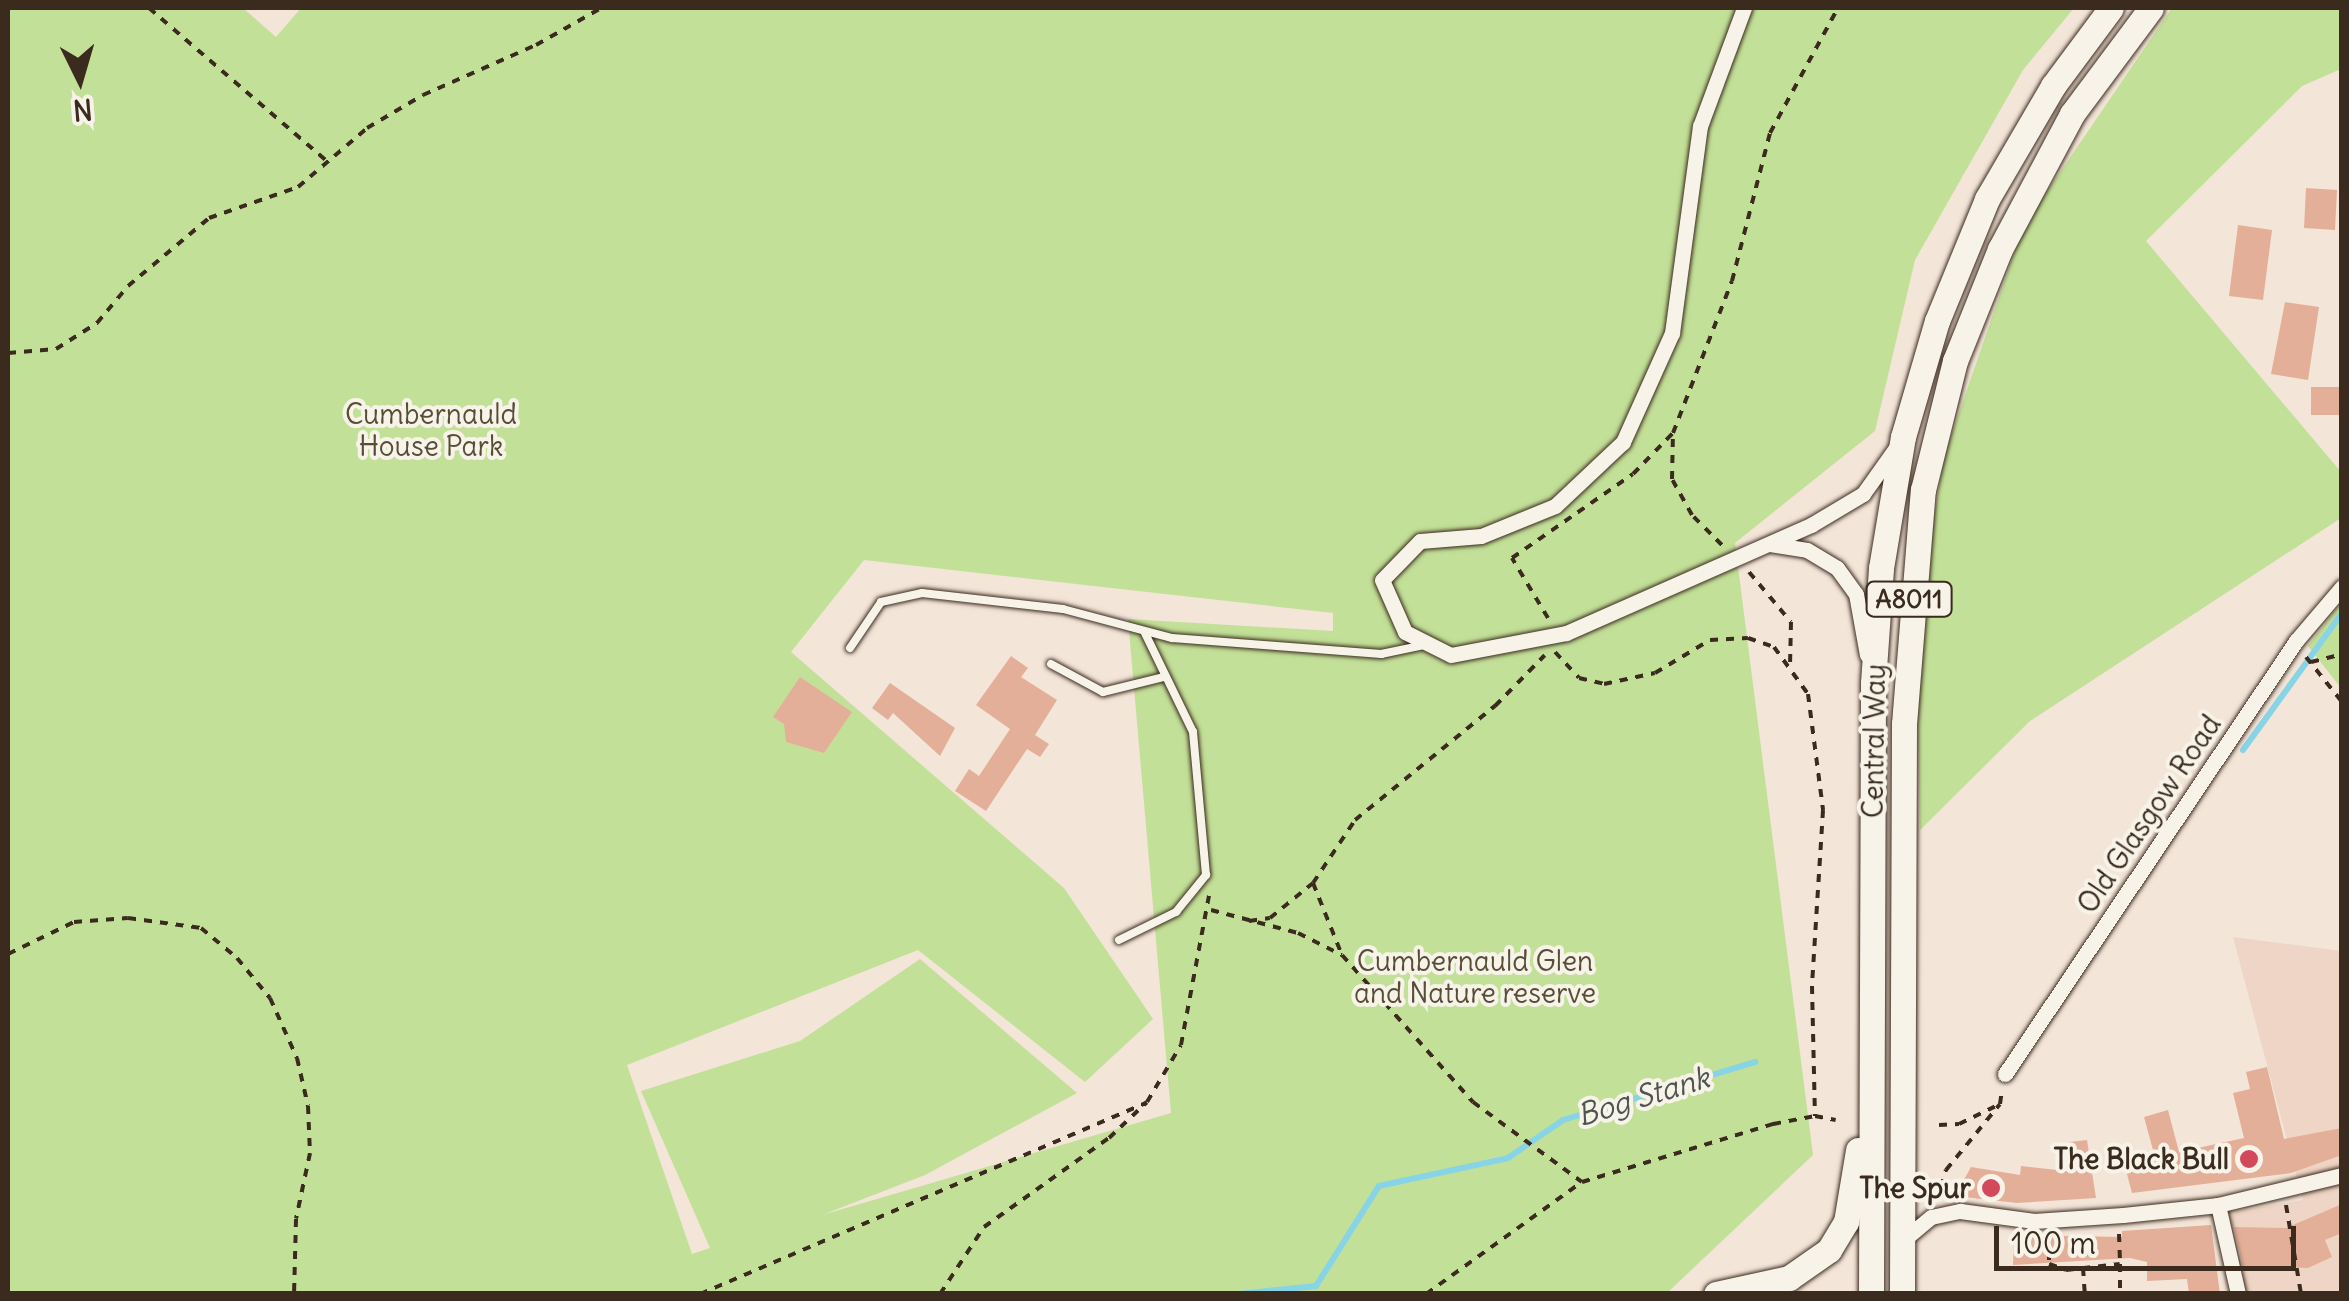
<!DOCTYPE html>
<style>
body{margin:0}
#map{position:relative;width:2349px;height:1301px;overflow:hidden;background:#f3e5d8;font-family:Delius,sans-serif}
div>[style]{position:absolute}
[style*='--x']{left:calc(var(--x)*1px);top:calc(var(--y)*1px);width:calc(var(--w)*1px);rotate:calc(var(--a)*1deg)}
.built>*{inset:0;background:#eed5c5}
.green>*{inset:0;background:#c3e098}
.stream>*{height:6px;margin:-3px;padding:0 3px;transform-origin:3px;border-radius:3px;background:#87d4e6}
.building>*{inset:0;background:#e4af99}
.path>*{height:4px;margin-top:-2px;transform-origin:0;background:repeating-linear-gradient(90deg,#3b2a1e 0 8px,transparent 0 16px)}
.roads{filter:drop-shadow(0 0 2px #3b2a1e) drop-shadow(0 0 2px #3b2a1e)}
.lane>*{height:8px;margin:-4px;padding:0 4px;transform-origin:4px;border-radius:4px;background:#f7f3e8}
.street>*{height:15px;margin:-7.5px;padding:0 7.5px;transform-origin:7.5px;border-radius:7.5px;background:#f7f3e8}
.primary>*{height:25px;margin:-12.5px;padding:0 12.5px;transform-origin:12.5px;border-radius:12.5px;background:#f7f3e8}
.dots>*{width:28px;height:28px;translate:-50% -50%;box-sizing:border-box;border:5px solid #f7f3e8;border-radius:50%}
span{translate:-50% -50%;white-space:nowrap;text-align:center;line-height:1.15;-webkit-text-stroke:8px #f7f3e8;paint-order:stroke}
.shield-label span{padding:2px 8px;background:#f7f3e8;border:2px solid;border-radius:8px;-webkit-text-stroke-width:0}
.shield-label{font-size:25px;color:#3b2a1e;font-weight:700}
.park-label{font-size:28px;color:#564e36}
.street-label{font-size:28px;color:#3b2a1e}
.poi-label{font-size:28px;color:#3b2a1e;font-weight:700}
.right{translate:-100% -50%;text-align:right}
.water-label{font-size:30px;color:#4e5450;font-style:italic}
.frame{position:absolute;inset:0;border:10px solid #3b2a1e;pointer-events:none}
.north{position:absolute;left:30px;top:30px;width:100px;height:100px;-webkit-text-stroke:8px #f7f3e8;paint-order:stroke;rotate:175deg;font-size:28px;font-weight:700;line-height:40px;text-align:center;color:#3b2a1e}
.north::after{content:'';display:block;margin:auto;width:35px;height:45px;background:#3b2a1e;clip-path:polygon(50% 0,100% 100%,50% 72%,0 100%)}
.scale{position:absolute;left:1994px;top:1226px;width:302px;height:45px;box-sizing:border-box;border:5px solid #3b2a1e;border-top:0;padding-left:12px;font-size:30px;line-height:35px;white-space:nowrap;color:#3b2a1e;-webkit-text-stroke:8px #f7f3e8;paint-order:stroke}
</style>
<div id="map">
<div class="built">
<i style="clip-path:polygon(2233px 937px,2341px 951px,2341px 1293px,2243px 1293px,2224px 1213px,2303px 1200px)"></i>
</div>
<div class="green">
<i style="clip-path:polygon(evenodd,8px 8px,243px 8px,276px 37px,301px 8px,2074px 8px,2023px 70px,1915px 260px,1875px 431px,1735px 543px,1813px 1155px,1667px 1293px,8px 1293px,8px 8px,864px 560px,1333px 613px,1333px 631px,1128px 619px,1171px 1113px,822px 1215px,925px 1175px,1077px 1093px,920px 959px,800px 1041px,641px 1091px,710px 1248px,692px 1254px,627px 1065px,918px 950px,1085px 1082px,1153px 1019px,1064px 888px,791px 652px,864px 560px)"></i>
<i style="clip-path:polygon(2172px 8px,2341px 8px,2341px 69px,2302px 86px,2146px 241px,2341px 472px,2341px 518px,2030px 721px,1920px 830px,1916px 628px,1944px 456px,2024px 225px)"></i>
<i style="clip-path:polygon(2341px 603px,2342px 603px,2341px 688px,2308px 646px)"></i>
</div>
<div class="stream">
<i style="--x:2243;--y:750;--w:169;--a:-54.1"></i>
<i style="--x:1239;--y:1294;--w:77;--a:-5.9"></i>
<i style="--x:1316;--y:1286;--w:118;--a:-57.8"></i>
<i style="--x:1379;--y:1186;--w:132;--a:-12.2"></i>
<i style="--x:1508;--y:1158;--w:67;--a:-34.6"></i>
<i style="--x:1563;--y:1120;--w:201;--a:-16.8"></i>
</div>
<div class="building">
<i style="clip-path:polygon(2306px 188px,2337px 190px,2335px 230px,2304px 228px)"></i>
<i style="clip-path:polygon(2238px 225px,2272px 230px,2263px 300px,2229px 296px)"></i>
<i style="clip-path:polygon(2285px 302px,2319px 307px,2308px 380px,2271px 374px)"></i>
<i style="clip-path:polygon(2311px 387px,2342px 387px,2342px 415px,2311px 415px)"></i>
<i style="clip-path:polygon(1011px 656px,1028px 668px,1021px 677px,1057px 700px,1035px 735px,1049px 744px,1040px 757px,1027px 749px,986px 811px,955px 791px,969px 769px,979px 776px,1010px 729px,976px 705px)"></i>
<i style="clip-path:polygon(800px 677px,852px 712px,824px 753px,786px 742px,784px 724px,773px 717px)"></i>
<i style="clip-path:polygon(890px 683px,955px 728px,940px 756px,893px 713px,888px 720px,872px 708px)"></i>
<i style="clip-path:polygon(2267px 1067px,2284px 1139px,2342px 1128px,2342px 1155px,2291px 1173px,2132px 1193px,2123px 1159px,2153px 1150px,2144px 1117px,2168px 1110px,2179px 1152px,2244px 1138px,2233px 1093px,2250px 1089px,2246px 1072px)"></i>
<i style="clip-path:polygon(2087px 1140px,2096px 1198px,2017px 1203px,1955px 1196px,1971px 1167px,2020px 1175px,2021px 1166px,2075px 1172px,2070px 1142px)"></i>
<i style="clip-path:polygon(2342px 1204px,2342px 1233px,2325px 1240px,2332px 1257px,2308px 1268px,2243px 1266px,2234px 1227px,2286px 1228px)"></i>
<i style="clip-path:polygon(2211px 1225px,2220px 1294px,2189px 1294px,2187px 1279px,2147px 1281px,2147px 1262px,2130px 1258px,2013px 1265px,2014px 1235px,2122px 1237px,2122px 1231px)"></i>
</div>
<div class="path">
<i style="--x:149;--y:8;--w:236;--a:40.7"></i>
<i style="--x:8;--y:353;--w:48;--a:-4.8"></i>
<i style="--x:56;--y:349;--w:49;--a:-32.4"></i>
<i style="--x:97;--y:323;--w:48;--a:-50"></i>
<i style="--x:128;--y:286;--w:106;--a:-40"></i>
<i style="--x:209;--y:218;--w:94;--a:-19.2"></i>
<i style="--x:298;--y:187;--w:91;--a:-40.5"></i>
<i style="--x:367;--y:128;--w:65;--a:-30.5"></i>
<i style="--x:423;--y:95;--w:124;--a:-23.9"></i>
<i style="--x:536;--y:45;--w:75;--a:-29.6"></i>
<i style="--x:1722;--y:545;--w:42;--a:-135"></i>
<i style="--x:1692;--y:515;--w:41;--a:-119.1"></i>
<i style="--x:1672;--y:479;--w:46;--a:-88.8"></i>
<i style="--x:1673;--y:433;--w:163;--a:-68.8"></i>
<i style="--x:1732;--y:281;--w:153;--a:-75.6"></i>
<i style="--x:1770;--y:133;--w:142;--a:-61.5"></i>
<i style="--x:1749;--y:572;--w:65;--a:50"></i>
<i style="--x:1791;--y:622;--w:43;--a:91.3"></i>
<i style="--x:1548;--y:618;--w:70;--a:-121"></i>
<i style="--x:1512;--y:558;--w:147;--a:-34.8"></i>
<i style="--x:1633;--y:474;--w:57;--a:-45.7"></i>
<i style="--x:1555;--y:652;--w:35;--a:47"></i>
<i style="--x:1579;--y:678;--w:26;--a:13"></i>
<i style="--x:1604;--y:684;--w:52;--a:-12.2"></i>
<i style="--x:1655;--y:673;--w:64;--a:-31"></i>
<i style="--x:1710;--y:640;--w:38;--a:-3"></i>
<i style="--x:1748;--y:638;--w:28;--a:19"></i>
<i style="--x:1774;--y:647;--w:58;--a:54.1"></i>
<i style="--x:1808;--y:694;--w:117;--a:82.6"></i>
<i style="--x:1823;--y:810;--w:176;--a:93.6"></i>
<i style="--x:1812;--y:986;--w:130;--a:88.7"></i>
<i style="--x:2306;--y:657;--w:58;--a:51.3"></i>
<i style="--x:2311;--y:662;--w:32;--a:-14"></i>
<i style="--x:1313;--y:883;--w:78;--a:68.1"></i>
<i style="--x:1211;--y:910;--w:90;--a:14.8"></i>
<i style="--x:1298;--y:933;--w:49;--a:26.6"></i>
<i style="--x:1342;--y:955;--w:197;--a:48.3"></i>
<i style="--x:1473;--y:1102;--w:135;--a:36.3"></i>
<i style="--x:1249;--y:921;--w:21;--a:-8"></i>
<i style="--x:1270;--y:918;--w:55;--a:-39.1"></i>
<i style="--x:1313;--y:883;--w:76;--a:-56.3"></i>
<i style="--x:1355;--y:820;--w:181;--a:-39.2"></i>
<i style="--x:1495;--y:706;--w:71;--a:-45.6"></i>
<i style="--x:8;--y:954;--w:73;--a:-25.9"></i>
<i style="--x:74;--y:922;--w:54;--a:-4.2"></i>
<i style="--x:128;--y:918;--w:74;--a:7.8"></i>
<i style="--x:201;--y:928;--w:47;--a:39.8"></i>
<i style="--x:237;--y:958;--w:52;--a:50.5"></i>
<i style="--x:270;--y:998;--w:66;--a:65.8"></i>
<i style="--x:297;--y:1058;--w:49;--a:77.1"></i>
<i style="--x:308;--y:1106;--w:47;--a:87.6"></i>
<i style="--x:310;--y:1153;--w:67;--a:102"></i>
<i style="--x:296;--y:1219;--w:75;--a:91.5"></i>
<i style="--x:1939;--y:1125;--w:20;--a:-3"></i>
<i style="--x:1959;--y:1124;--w:46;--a:-26"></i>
<i style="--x:2000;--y:1104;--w:15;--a:-82"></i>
<i style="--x:1946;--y:1197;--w:11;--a:-117"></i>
<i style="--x:1941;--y:1187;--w:18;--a:-74"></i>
<i style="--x:1946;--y:1170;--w:85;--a:-50.7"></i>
<i style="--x:2286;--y:1205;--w:90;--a:80.4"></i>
<i style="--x:2119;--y:1234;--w:30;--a:88"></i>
<i style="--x:2049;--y:1236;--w:28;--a:90"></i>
<i style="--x:2049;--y:1264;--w:18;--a:19"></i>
<i style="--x:2066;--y:1270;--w:54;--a:-6.3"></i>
<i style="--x:2120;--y:1264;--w:30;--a:90"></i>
<i style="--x:2083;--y:1268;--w:26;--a:86"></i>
<i style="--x:700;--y:1294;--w:486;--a:-23.2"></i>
<i style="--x:940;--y:1294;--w:80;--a:-56.7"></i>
<i style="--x:984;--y:1227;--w:153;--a:-35.5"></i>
<i style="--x:1109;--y:1138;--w:52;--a:-43.5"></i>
<i style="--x:1147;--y:1102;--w:66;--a:-59.2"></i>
<i style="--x:1181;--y:1045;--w:152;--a:-79.4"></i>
<i style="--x:1426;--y:1294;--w:192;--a:-35.7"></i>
<i style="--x:1582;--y:1182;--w:200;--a:-16.9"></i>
<i style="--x:1773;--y:1124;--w:43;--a:-10.8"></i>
<i style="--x:1815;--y:1116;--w:21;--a:11"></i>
</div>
<div class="roads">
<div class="lane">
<i style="--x:850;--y:648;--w:55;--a:-56"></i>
<i style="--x:881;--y:602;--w:42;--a:-12.4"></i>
<i style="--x:922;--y:593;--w:142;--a:6.5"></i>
<i style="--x:1063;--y:609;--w:113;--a:14.9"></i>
<i style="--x:1172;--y:638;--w:210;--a:4.4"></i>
<i style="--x:1381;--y:654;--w:45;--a:-11.6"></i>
<i style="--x:1051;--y:664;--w:59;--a:28.3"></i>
<i style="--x:1103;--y:692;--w:63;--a:-13.8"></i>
<i style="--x:1119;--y:940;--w:64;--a:-26.2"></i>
<i style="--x:1176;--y:912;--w:48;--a:-51"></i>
<i style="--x:1206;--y:875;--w:144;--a:-95.2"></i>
<i style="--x:1193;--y:732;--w:112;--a:-115.9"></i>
</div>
<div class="street">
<i style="--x:1744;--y:8;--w:126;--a:110.4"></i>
<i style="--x:1700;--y:126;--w:209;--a:97.7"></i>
<i style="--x:1672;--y:333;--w:120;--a:114.2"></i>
<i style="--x:1623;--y:442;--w:93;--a:136.7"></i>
<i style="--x:1555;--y:506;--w:80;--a:157.9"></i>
<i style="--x:1481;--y:536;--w:61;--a:175.3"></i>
<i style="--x:1420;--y:541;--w:54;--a:134.3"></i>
<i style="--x:1382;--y:580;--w:57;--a:66.1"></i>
<i style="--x:1405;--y:632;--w:51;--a:26.6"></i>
<i style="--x:1451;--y:655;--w:117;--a:-10.8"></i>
<i style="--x:1566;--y:633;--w:268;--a:-23.8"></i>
<i style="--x:1811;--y:525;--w:61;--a:-30.8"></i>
<i style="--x:1863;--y:494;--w:60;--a:-54.5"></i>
<i style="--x:1770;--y:544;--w:37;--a:9"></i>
<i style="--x:1807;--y:550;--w:35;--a:31"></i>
<i style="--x:1837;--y:568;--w:32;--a:54"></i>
<i style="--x:1856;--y:594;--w:62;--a:79.8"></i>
<i style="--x:2005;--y:1074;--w:522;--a:-56.1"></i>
<i style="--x:2296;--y:641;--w:71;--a:-49.6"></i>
<i style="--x:2218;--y:1205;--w:91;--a:77.3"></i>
<i style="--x:1901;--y:1242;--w:39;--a:-40"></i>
<i style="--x:1931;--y:1217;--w:30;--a:-12"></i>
<i style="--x:1960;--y:1211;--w:75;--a:7.7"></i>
<i style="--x:2034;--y:1221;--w:89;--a:-3.9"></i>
<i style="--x:2123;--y:1215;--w:96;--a:-6"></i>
<i style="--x:2218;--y:1205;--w:128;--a:-13.6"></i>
</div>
<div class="primary">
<i style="--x:1716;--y:1294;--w:75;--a:-12.4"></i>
<i style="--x:1789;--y:1278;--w:49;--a:-35"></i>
<i style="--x:1829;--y:1250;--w:33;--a:-59"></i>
<i style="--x:1846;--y:1222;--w:73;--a:-80.5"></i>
<i style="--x:1871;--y:1294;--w:611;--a:-89.81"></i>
<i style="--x:1873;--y:683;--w:115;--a:-86"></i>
<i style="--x:1881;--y:568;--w:133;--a:-80.5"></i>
<i style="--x:1903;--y:437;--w:121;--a:-73.7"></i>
<i style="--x:1937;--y:321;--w:132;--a:-67.7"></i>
<i style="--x:1987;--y:199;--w:131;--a:-59.7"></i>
<i style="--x:2053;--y:86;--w:97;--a:-53.4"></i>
<i style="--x:1902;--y:1294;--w:570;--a:-89.8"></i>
<i style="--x:1904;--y:724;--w:235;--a:-85.4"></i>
<i style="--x:1923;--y:490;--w:133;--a:-76.1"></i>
<i style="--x:1955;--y:361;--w:121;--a:-68.1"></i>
<i style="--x:2000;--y:249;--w:153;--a:-61.9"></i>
<i style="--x:2072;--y:114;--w:132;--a:-53.3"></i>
</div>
</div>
<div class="dots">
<i style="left:2249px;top:1159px;background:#d1495b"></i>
<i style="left:1991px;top:1188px;background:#d1495b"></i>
</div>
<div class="shield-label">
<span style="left:1909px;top:599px">A8011</span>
</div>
<div class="park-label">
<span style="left:431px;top:430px">Cumbernauld<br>House Park</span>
<span style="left:1475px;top:977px">Cumbernauld Glen<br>and Nature reserve</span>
</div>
<div class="street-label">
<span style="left:1874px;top:741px;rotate:-89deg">Central Way</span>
<span style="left:2149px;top:814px;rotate:-56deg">Old Glasgow Road</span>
</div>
<div class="poi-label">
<span class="right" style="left:2229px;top:1159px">The Black Bull</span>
<span class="right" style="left:1971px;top:1188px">The Spur</span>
</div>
<div class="water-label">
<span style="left:1643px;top:1096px;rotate:-17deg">Bog Stank</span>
</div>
<div class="frame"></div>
<div class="north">N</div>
<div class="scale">100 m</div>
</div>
